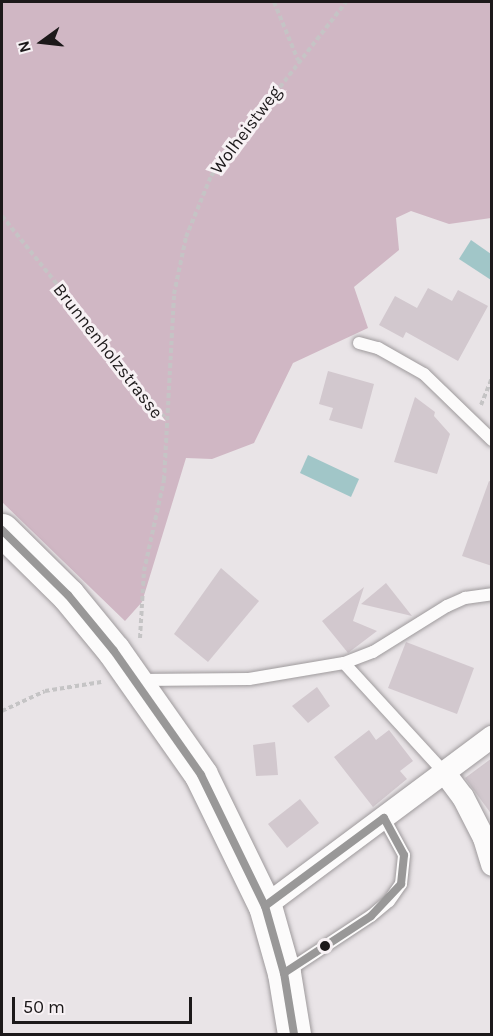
<!DOCTYPE html>
<style>
body{margin:0}
#map{position:relative;width:493px;height:1036px;overflow:hidden;background:#e9e4e7;font-family:Karla,sans-serif}
div>[style]{position:absolute}
[style*='--x']{left:calc(var(--x)*1px);top:calc(var(--y)*1px);width:calc(var(--w)*1px);rotate:calc(var(--a)*1deg)}
.forest>*{inset:0;background:#d0b7c4}
.water>*{inset:0;background:#a1c6c8}
.building>*{inset:0;background:#d2c8ce}
.path>*{height:4px;margin-top:-2px;transform-origin:0;background:repeating-linear-gradient(90deg,#c5c4c5 0 4.5px,transparent 0 7.5px)}
.roads{filter:drop-shadow(0 0 2px #9e9a9c) drop-shadow(0 0 2px #9e9a9c)}
.lane>*{height:12px;margin:-6px;padding:0 6px;transform-origin:6px;border-radius:6px;background:#fcfbfb}
.street>*{height:22px;margin:-11px;padding:0 11px;transform-origin:11px;border-radius:11px;background:#fcfbfb}
.secondary>*{height:33px;margin:-16.5px;padding:0 16.5px;transform-origin:16.5px;border-radius:16.5px;background:#fcfbfb}
.bus-1>*{height:8px;margin:-4px;padding:0 4px;transform-origin:4px;border-radius:4px;background:#999898}
.dots>*{width:16px;height:16px;translate:-50% -50%;box-sizing:border-box;border:3px solid #f7f1f4;border-radius:50%}
span{translate:-50% -50%;white-space:nowrap;text-align:center;line-height:1.15;-webkit-text-stroke:6px #f7f1f4;paint-order:stroke}
.street-label{font-size:18px;color:#1c191a}
.frame{position:absolute;inset:0;border:3px solid #1c191a;pointer-events:none}
.north{position:absolute;left:12px;top:12px;width:60px;height:60px;-webkit-text-stroke:4px #f7f1f4;paint-order:stroke;rotate:255deg;font-size:16px;font-weight:700;line-height:24px;text-align:center;color:#1c191a}
.north::after{content:'';display:block;margin:auto;width:21px;height:27px;background:#1c191a;clip-path:polygon(50% 0,100% 100%,50% 72%,0 100%)}
.scale{position:absolute;left:12px;top:997px;width:180px;height:27px;box-sizing:border-box;border:3px solid #1c191a;border-top:0;padding-left:8px;font-size:18px;line-height:21px;white-space:nowrap;color:#1c191a;-webkit-text-stroke:4px #f7f1f4;paint-order:stroke}
</style>
<div id="map">
<div class="forest">
<i style="clip-path:polygon(2px 2px,491px 2px,491px 218px,449px 224px,411px 211px,396px 218px,399px 250px,354px 287px,368px 328px,293px 363px,254px 443px,212px 459px,186px 458px,142px 602px,125px 621px,2px 502px)"></i>
</div>
<div class="water">
<i style="clip-path:polygon(471px 240px,491px 254px,491px 280px,459px 259px)"></i>
<i style="clip-path:polygon(308px 455px,359px 479px,351px 497px,300px 473px)"></i>
</div>
<div class="building">
<i style="clip-path:polygon(428px 288px,452px 301px,458px 290px,488px 306px,458px 361px,406px 332px,403px 338px,379px 325px,395px 296px,417px 308px)"></i>
<i style="clip-path:polygon(328px 371px,374px 384px,362px 429px,329px 420px,333px 408px,319px 404px)"></i>
<i style="clip-path:polygon(415px 397px,435px 412px,434px 416px,450px 434px,437px 474px,394px 462px)"></i>
<i style="clip-path:polygon(489px 481px,492px 482px,492px 566px,462px 556px)"></i>
<i style="clip-path:polygon(221px 568px,259px 601px,208px 662px,174px 634px)"></i>
<i style="clip-path:polygon(386px 583px,412px 616px,361px 604px)"></i>
<i style="clip-path:polygon(364px 587px,353px 621px,377px 631px,348px 653px,322px 621px)"></i>
<i style="clip-path:polygon(406px 642px,474px 668px,457px 714px,388px 688px)"></i>
<i style="clip-path:polygon(317px 687px,330px 706px,308px 723px,292px 706px)"></i>
<i style="clip-path:polygon(369px 730px,376px 740px,389px 730px,413px 761px,400px 771px,407px 779px,373px 807px,334px 757px)"></i>
<i style="clip-path:polygon(275px 742px,278px 775px,256px 776px,253px 745px)"></i>
<i style="clip-path:polygon(492px 758px,492px 815px,465px 778px)"></i>
<i style="clip-path:polygon(300px 799px,319px 823px,287px 848px,268px 824px)"></i>
</div>
<div class="path">
<i style="--x:274;--y:2;--w:63;--a:67.5"></i>
<i style="--x:2;--y:216;--w:258;--a:51.1"></i>
<i style="--x:481;--y:405;--w:29;--a:-68"></i>
<i style="--x:140;--y:638;--w:67;--a:-86.6"></i>
<i style="--x:144;--y:571;--w:93;--a:-77.6"></i>
<i style="--x:164;--y:480;--w:186;--a:-86.9"></i>
<i style="--x:174;--y:294;--w:58;--a:-78.1"></i>
<i style="--x:186;--y:237;--w:66;--a:-67.7"></i>
<i style="--x:211;--y:176;--w:220;--a:-52.2"></i>
<i style="--x:2;--y:711;--w:47;--a:-24.9"></i>
<i style="--x:45;--y:691;--w:57;--a:-9.1"></i>
</div>
<div class="roads">
<div class="lane">
<i style="--x:359;--y:343;--w:20;--a:15"></i>
<i style="--x:378;--y:348;--w:53;--a:29.5"></i>
<i style="--x:424;--y:374;--w:95;--a:44.1"></i>
<i style="--x:344;--y:663;--w:148;--a:47.5"></i>
<i style="--x:140;--y:680;--w:109;--a:-0.5"></i>
<i style="--x:249;--y:679;--w:96;--a:-9.6"></i>
<i style="--x:344;--y:663;--w:31;--a:-21"></i>
<i style="--x:373;--y:652;--w:87;--a:-31.9"></i>
<i style="--x:447;--y:606;--w:20;--a:-24"></i>
<i style="--x:465;--y:598;--w:27;--a:-8"></i>
<i style="--x:286;--y:972;--w:102;--a:-33.4"></i>
<i style="--x:371;--y:916;--w:23;--a:-40"></i>
<i style="--x:389;--y:901;--w:21;--a:-55"></i>
<i style="--x:401;--y:884;--w:29;--a:-84"></i>
<i style="--x:404;--y:855;--w:42;--a:-118.4"></i>
</div>
<div class="street">
<i style="--x:444;--y:772;--w:31;--a:53"></i>
<i style="--x:463;--y:797;--w:46;--a:62.9"></i>
<i style="--x:484;--y:838;--w:28;--a:73"></i>
<i style="--x:265;--y:906;--w:283;--a:-36.7"></i>
</div>
<div class="secondary">
<i style="--x:2;--y:530;--w:93;--a:44.6"></i>
<i style="--x:68;--y:595;--w:72;--a:50.6"></i>
<i style="--x:114;--y:651;--w:151;--a:54.9"></i>
<i style="--x:201;--y:775;--w:146;--a:64"></i>
<i style="--x:265;--y:906;--w:70;--a:74.2"></i>
<i style="--x:284;--y:973;--w:62;--a:80.7"></i>
</div>
</div>
<div class="bus-1">
<i style="--x:2;--y:530;--w:93;--a:44.6"></i>
<i style="--x:68;--y:595;--w:72;--a:50.6"></i>
<i style="--x:114;--y:651;--w:151;--a:54.9"></i>
<i style="--x:201;--y:775;--w:146;--a:64"></i>
<i style="--x:265;--y:906;--w:70;--a:74.2"></i>
<i style="--x:284;--y:973;--w:62;--a:80.7"></i>
<i style="--x:265;--y:906;--w:148;--a:-36.5"></i>
<i style="--x:284;--y:973;--w:104;--a:-33.2"></i>
<i style="--x:371;--y:916;--w:44;--a:-46.8"></i>
<i style="--x:401;--y:884;--w:29;--a:-84"></i>
<i style="--x:404;--y:855;--w:42;--a:-118.4"></i>
</div>
<div class="dots">
<i style="left:325px;top:946px;background:#1c191a"></i>
</div>
<div class="street-label">
<span style="left:246px;top:130px;rotate:-53deg">Wolheistweg</span>
<span style="left:108px;top:351px;rotate:52deg">Brunnenholzstrasse</span>
</div>
<div class="frame"></div>
<div class="north">N</div>
<div class="scale">50 m</div>
</div>
